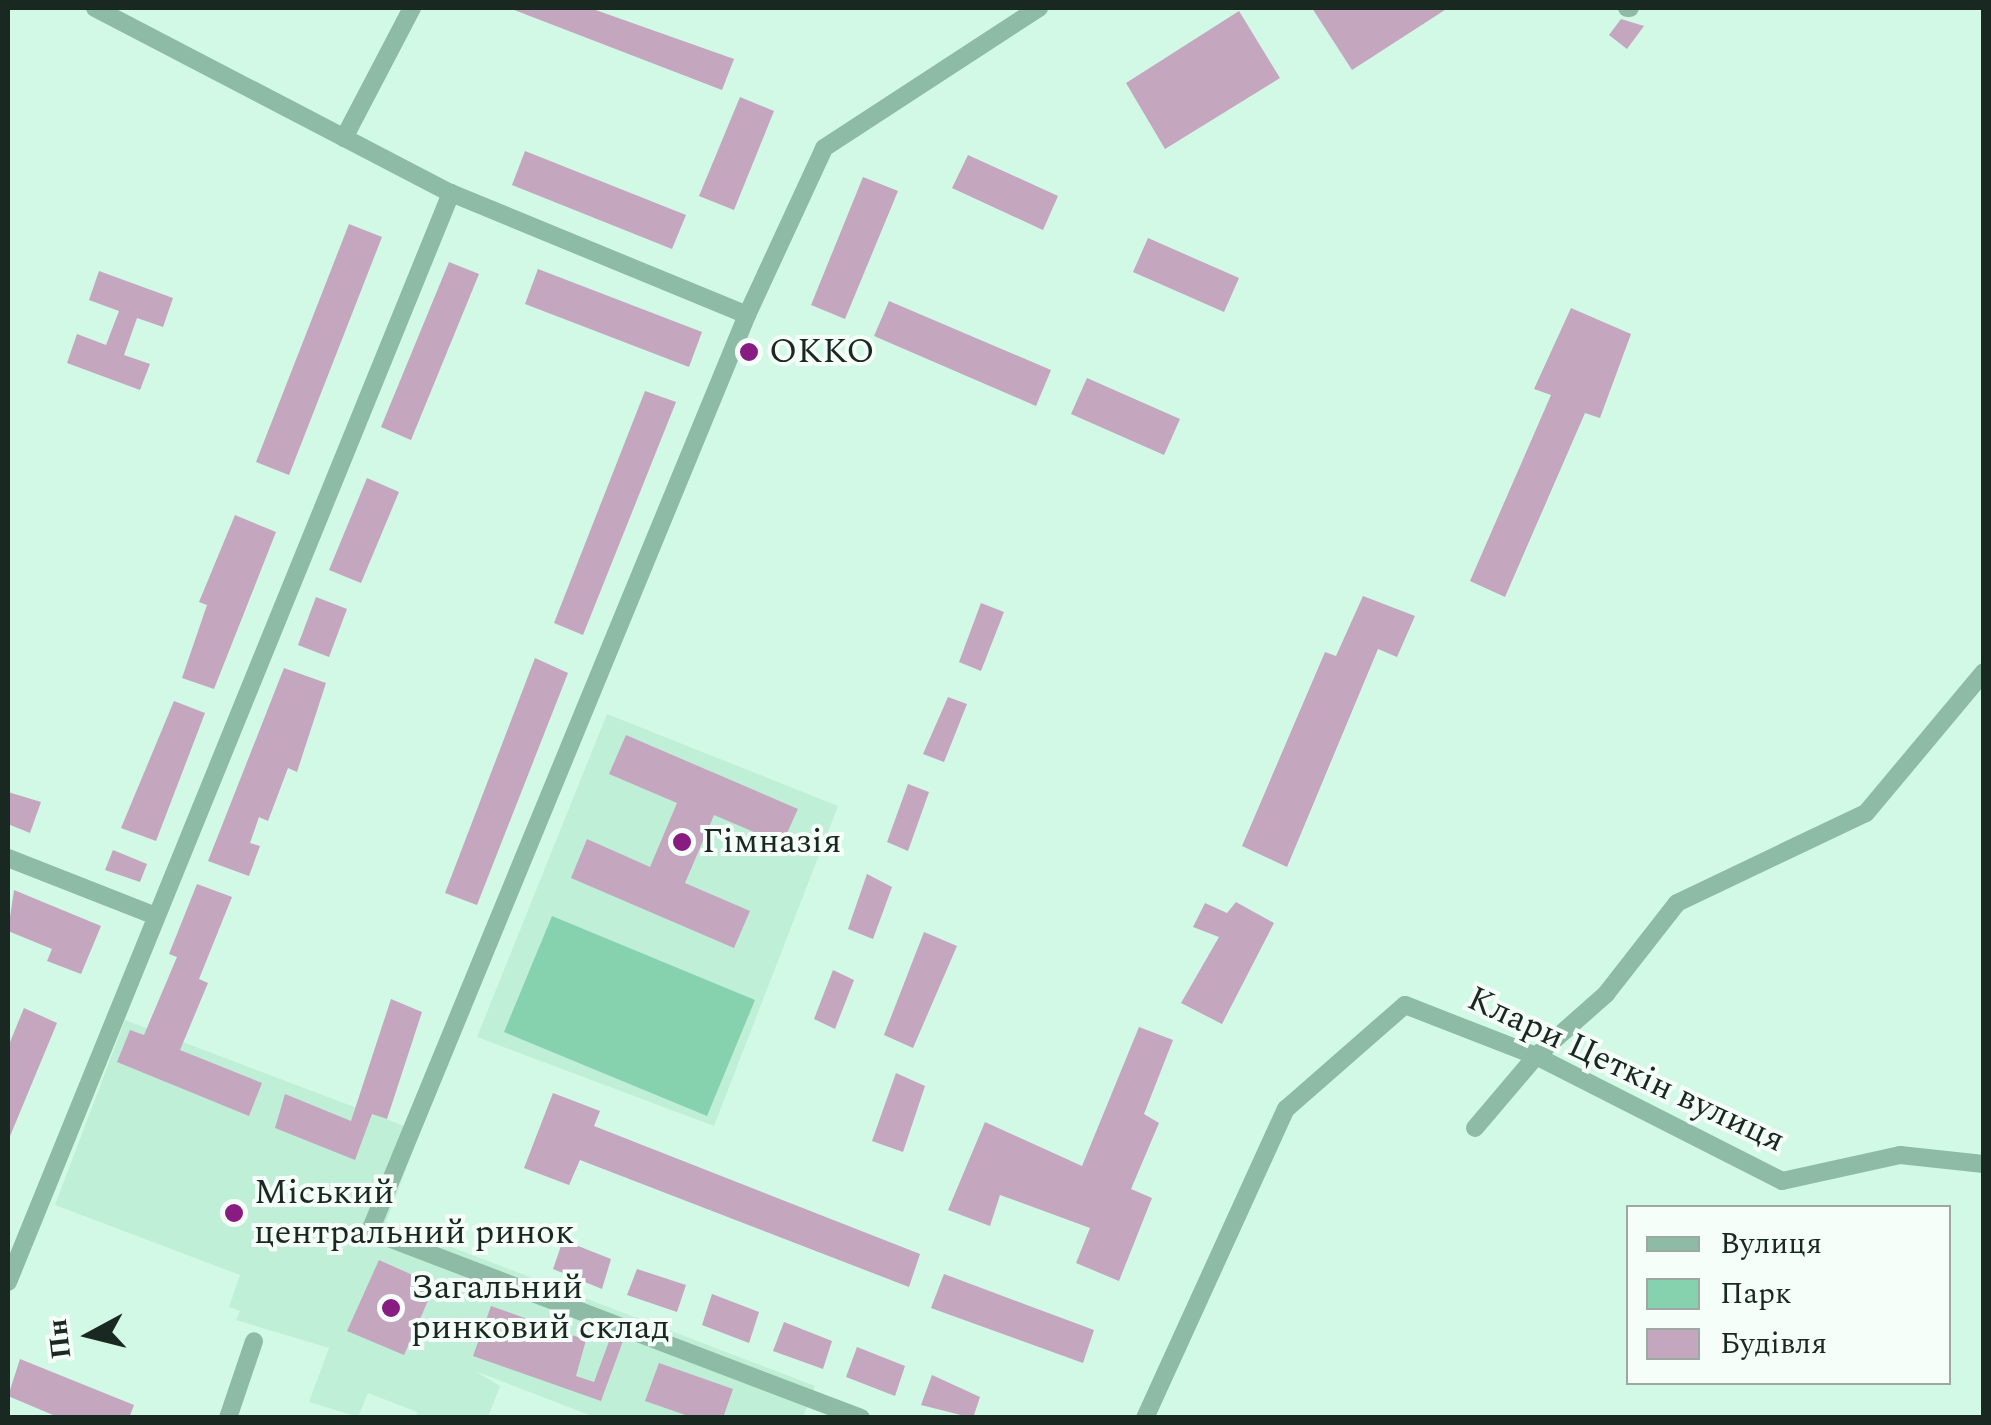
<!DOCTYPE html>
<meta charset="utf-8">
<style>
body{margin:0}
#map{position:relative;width:1991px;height:1425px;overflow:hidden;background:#d2f9e5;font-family:Spectral,serif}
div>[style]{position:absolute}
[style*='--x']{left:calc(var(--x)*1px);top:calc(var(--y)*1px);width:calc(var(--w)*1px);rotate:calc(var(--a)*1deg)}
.built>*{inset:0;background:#c0efd7}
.green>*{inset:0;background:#86d2af}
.building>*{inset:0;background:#c4a6bf}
.minor>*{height:18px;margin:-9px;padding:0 9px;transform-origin:9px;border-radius:9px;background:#8ebba5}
.dots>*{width:28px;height:28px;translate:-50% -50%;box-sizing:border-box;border:5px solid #f6fefa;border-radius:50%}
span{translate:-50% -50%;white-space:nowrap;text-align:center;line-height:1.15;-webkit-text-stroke:8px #f6fefa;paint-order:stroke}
.poi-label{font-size:35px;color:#192821}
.left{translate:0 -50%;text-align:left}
.street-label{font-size:35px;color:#192821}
.frame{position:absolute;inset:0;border:10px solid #192821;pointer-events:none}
.legend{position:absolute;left:1626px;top:1205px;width:325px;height:180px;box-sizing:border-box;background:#f6fefa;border:2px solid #9ea8a3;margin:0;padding:12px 18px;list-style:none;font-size:30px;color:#192821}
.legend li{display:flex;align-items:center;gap:20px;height:50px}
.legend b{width:50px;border:2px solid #9ea8a3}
.north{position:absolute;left:40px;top:1285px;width:100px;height:100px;-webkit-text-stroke:8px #f6fefa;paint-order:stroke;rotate:263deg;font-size:28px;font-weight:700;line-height:40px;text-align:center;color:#192821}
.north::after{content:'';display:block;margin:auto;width:35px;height:45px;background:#192821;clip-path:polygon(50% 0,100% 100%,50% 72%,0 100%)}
</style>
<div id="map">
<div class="built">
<i style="clip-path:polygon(607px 714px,838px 806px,714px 1126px,477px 1037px)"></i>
<i style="clip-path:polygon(125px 1020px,420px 1132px,386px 1222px,815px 1386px,803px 1417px,597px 1418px,475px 1371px,500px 1386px,488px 1417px,416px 1417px,417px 1412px,368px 1393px,358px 1417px,309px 1402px,329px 1348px,236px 1320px,240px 1311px,229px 1307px,240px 1275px,55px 1205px)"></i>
</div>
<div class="green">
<i style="clip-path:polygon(552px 916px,755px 1000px,707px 1116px,504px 1032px)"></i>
</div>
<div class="building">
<i style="clip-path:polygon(509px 8px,590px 8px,734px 59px,722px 90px)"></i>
<i style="clip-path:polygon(1312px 8px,1448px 8px,1352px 70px)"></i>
<i style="clip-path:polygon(1239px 11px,1280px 78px,1165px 149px,1126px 83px)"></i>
<i style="clip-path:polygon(1621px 19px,1644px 26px,1627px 49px,1609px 35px)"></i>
<i style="clip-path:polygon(740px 97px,774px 111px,734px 210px,699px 196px)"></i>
<i style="clip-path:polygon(525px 151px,686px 215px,672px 249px,512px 185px)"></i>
<i style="clip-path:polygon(968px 155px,1058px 196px,1043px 230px,952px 188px)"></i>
<i style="clip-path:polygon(863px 177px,898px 191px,845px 319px,811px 305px)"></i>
<i style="clip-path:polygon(349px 224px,382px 237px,289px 475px,256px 462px)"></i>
<i style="clip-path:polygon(1148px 238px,1239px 278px,1224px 312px,1133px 272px)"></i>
<i style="clip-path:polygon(449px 262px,479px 274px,411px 440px,381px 427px)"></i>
<i style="clip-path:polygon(538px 269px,702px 332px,689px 367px,525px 304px)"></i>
<i style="clip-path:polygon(99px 271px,173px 298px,163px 327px,137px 318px,124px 355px,150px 364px,140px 390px,67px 363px,77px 334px,106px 345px,119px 311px,89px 300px)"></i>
<i style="clip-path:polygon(889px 301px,1051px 370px,1036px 406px,874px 336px)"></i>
<i style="clip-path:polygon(1571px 308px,1631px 334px,1600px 418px,1585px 413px,1505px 597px,1470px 581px,1551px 395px,1534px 389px)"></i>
<i style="clip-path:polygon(1087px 378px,1180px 419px,1164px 455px,1071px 414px)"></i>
<i style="clip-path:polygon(645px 391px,676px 402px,583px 635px,554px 623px)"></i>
<i style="clip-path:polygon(367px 478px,399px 492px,361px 583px,329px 570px)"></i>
<i style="clip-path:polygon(235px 515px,276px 532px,214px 689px,182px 678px,207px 605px,199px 602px)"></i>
<i style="clip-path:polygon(1363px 596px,1415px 616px,1397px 657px,1378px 649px,1287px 867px,1242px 846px,1325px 652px,1336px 656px)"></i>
<i style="clip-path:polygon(316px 597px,347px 609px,329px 657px,298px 645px)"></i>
<i style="clip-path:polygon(981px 603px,1004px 612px,981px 671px,959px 662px)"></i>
<i style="clip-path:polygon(535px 658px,568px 673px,477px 905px,445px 893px)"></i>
<i style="clip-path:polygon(284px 668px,326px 683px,297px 772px,288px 768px,268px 821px,259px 817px,250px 843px,260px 846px,249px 876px,208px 861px)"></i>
<i style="clip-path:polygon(948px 697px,967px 704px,944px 762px,923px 754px)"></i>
<i style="clip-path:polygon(174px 701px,205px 713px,156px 841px,121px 828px)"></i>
<i style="clip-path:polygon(626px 735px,798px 809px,782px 844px,714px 815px,685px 883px,750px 911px,734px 948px,571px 878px,587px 839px,650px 867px,677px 803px,609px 774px)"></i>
<i style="clip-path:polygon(908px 784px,929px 792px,908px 851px,887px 842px)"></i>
<i style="clip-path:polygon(8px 792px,41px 802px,30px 833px,8px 824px)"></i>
<i style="clip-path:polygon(113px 850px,147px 864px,140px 882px,105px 870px)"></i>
<i style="clip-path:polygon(867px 874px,892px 887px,873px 939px,848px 929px)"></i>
<i style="clip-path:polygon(197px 884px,232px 897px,199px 979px,208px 983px,180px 1050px,262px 1083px,249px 1116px,117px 1062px,130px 1030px,144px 1035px,177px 957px,169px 954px)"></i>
<i style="clip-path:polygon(14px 890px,101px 926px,81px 974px,47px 961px,52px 949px,8px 931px)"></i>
<i style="clip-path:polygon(1236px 902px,1274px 923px,1222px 1024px,1181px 1003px,1219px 937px,1193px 927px,1205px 903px,1227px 913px)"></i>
<i style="clip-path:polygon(924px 932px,957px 946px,913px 1048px,884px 1035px)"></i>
<i style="clip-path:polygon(833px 970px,854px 980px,835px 1029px,814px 1019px)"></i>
<i style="clip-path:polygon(391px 999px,422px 1012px,387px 1119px,372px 1114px,355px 1160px,275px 1128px,285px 1094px,351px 1121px)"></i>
<i style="clip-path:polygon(24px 1008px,57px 1023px,8px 1141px,8px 1047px)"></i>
<i style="clip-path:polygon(1139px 1027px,1173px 1040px,1144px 1114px,1159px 1123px,1131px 1189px,1152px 1198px,1119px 1281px,1076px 1263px,1090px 1228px,1000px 1195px,990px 1226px,948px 1210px,985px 1122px,1082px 1166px)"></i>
<i style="clip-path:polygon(896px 1073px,925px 1086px,903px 1152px,872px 1141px)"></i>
<i style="clip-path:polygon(553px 1093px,600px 1111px,594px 1126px,920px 1254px,909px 1287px,580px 1160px,569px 1185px,524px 1168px)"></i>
<i style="clip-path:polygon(563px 1240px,611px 1259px,602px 1289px,553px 1269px)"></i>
<i style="clip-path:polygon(379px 1260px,435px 1285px,404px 1355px,347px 1331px)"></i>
<i style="clip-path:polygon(637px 1269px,686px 1285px,677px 1312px,627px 1295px)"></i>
<i style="clip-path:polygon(944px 1274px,1094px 1330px,1083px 1363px,931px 1308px)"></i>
<i style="clip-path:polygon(712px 1294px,759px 1312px,749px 1343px,702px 1325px)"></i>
<i style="clip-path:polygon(491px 1306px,586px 1340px,576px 1376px,594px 1382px,611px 1336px,623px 1341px,601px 1401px,473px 1356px)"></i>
<i style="clip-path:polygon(784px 1322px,832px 1341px,823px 1369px,773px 1351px)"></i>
<i style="clip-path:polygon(857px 1347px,905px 1366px,895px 1396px,846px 1377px)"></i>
<i style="clip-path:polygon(20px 1359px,134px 1405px,129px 1418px,60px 1418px,8px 1396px)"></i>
<i style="clip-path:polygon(659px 1363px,733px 1389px,723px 1418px,694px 1418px,645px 1401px)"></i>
<i style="clip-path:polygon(932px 1375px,980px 1397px,973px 1418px,921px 1405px)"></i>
</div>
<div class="minor">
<i style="--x:95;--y:8;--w:401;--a:27.5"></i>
<i style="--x:451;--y:193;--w:320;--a:22.4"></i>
<i style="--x:1627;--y:8;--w:3;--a:0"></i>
<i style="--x:344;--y:138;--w:147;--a:-62.4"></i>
<i style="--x:8;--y:858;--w:159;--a:21.4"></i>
<i style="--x:1475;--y:1128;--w:94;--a:-49.7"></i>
<i style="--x:1536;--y:1056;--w:94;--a:-41.5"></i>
<i style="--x:1606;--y:994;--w:115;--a:-52"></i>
<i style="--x:1677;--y:903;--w:209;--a:-25.5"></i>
<i style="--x:1866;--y:813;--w:184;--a:-50.1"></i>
<i style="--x:8;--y:1282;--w:1176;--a:-67.86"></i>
<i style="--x:228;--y:1418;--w:81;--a:-71.3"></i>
<i style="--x:861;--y:1418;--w:525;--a:-159.15"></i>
<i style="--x:370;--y:1231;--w:991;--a:-67.63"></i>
<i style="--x:747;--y:315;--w:184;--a:-65.2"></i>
<i style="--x:824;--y:148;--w:257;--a:-33.1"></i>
<i style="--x:1145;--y:1418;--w:340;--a:-65.5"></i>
<i style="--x:1286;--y:1109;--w:158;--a:-41.2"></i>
<i style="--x:1405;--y:1005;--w:141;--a:21.3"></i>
<i style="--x:1536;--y:1056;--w:276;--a:26.9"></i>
<i style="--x:1782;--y:1181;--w:121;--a:-12.4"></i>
<i style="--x:1900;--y:1155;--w:84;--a:6.1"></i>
</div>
<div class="dots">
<i style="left:749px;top:352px;background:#891c82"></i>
<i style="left:682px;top:842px;background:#891c82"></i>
<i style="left:234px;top:1213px;background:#891c82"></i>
<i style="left:391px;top:1308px;background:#891c82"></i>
</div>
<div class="poi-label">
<span class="left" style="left:769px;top:352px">ОККО</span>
<span class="left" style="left:702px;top:842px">Гімназія</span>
<span class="left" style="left:254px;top:1213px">Міський<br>центральний ринок</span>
<span class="left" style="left:411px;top:1308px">Загальний<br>ринковий склад</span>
</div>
<div class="street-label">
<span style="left:1626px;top:1070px;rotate:25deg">Клари Цеткін вулиця</span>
</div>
<div class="frame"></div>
<ul class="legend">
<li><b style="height:12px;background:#8ebba5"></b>Вулиця</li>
<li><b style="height:28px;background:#86d2af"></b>Парк</li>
<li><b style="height:28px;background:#c4a6bf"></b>Будівля</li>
</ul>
<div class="north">Пн</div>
</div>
